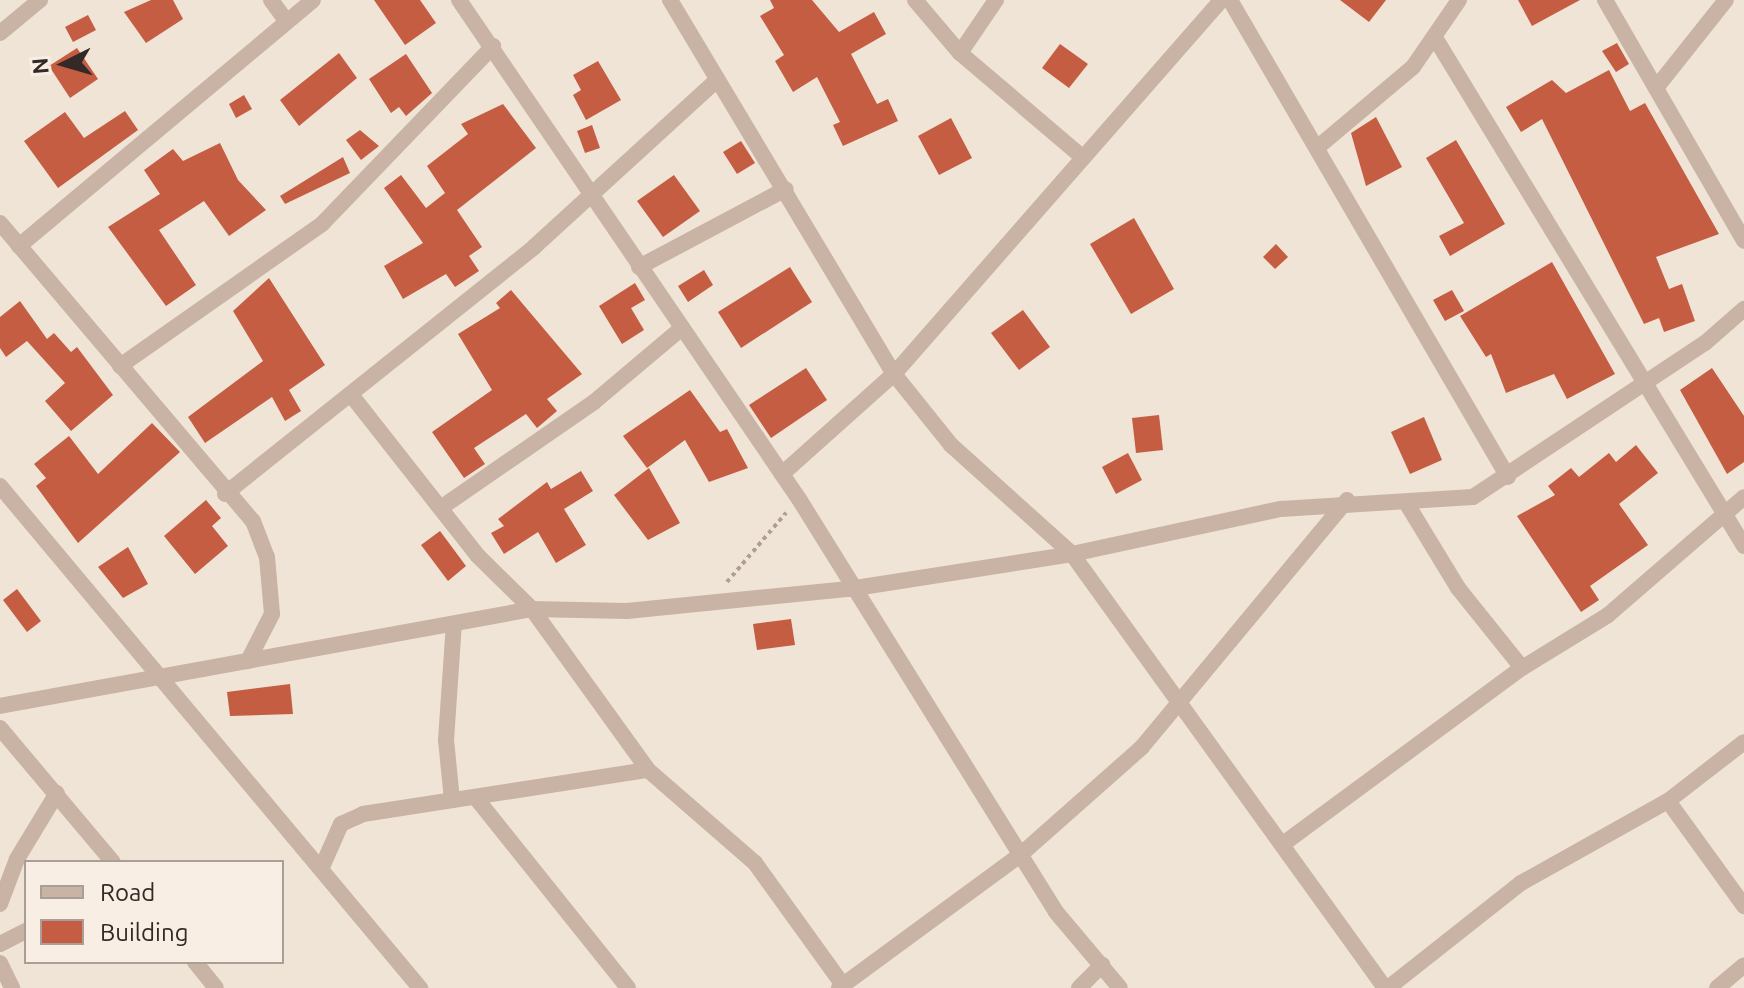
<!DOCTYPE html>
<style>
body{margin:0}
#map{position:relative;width:1744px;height:988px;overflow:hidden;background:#f0e4d7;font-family:Ubuntu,sans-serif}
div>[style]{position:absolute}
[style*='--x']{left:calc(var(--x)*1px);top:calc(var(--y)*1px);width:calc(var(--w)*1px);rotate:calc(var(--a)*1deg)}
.building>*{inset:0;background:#c45d42}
.path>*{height:4px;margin-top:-2px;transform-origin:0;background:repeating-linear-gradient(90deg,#b39d8e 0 4px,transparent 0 8px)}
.street>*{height:16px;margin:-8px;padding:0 8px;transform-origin:8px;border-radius:8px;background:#c8b3a4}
span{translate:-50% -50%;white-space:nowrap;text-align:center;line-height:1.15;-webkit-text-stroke:6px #f8eee3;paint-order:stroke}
.legend{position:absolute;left:24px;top:860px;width:260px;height:104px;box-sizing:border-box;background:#f8eee3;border:2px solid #a99f97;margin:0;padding:10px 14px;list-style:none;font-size:24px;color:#332926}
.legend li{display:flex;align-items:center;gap:16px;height:40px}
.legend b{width:40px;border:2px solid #a99f97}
.north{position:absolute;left:24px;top:24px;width:80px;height:80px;-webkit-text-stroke:6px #f8eee3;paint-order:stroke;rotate:265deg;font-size:22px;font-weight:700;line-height:32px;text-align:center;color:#332926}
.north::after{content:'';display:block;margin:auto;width:28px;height:36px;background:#332926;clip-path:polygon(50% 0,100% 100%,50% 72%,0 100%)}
</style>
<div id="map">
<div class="building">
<i style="clip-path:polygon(151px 0,173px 0,183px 19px,146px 43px,124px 12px)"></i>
<i style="clip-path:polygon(374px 0,420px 0,436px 23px,405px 45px)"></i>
<i style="clip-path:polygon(770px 0,812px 0,839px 32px,874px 12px,886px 34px,851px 54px,877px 104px,888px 99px,898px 121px,843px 146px,833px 125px,840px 122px,817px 77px,793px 92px,775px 61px,784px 55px,760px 16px,774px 8px)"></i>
<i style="clip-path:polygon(1340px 0,1386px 0,1369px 22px)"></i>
<i style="clip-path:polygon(1518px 0,1580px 0,1532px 26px)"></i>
<i style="clip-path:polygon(88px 15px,96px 30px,73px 42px,65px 27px)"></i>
<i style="clip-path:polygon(1617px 43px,1629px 64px,1616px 72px,1602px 51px)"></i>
<i style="clip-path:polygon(1060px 44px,1088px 64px,1069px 88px,1042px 68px)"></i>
<i style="clip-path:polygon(77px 48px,98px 79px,70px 98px,49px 66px)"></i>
<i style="clip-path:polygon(339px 53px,357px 78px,299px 126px,280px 100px)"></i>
<i style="clip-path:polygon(406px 54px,432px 93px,406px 116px,399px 107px,391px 113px,369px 79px)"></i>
<i style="clip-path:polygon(598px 61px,621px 100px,586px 120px,573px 95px,581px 90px,573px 75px)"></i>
<i style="clip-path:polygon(1609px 70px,1630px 111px,1645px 103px,1719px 234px,1656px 257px,1669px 289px,1682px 284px,1695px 321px,1664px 332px,1659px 318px,1644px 324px,1542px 119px,1521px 132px,1506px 107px,1552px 80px,1566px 93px)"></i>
<i style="clip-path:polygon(244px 95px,252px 109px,236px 118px,229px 104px)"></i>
<i style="clip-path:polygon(503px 104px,536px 148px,457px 210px,482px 247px,469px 256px,479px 271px,455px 287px,446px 274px,403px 299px,384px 266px,423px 243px,384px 188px,401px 175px,426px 208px,445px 193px,427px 166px,468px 134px,461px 124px)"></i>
<i style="clip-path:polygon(125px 111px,138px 130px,58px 188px,24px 141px,65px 112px,84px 138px)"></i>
<i style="clip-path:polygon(1376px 117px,1402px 167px,1366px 186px,1351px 133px)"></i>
<i style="clip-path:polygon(951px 118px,972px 158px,939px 175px,918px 136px)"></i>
<i style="clip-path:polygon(592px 125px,600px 148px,585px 153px,577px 131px)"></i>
<i style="clip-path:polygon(360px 130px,379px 146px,361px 160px,346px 140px)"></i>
<i style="clip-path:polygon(1456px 140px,1505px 224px,1450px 256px,1439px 236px,1464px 223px,1426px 158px)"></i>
<i style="clip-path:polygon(741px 141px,755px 163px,737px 174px,723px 152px)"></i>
<i style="clip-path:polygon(220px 143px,238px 180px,266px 210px,229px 236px,204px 201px,159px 230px,196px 285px,166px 306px,108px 227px,160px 194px,144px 170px,173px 149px,183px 161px)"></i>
<i style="clip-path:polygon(343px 157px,350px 173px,285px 204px,280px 196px)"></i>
<i style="clip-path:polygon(674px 175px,700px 211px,663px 237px,637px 201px)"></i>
<i style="clip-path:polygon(1134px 218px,1174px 289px,1131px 314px,1090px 244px)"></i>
<i style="clip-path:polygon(1276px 244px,1288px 257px,1275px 269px,1263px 257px)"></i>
<i style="clip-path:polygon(1552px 262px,1615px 374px,1567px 399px,1554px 374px,1506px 393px,1491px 354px,1486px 357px,1460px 316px)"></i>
<i style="clip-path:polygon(790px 267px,812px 302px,741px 348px,718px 312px)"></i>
<i style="clip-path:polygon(704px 270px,713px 285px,688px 302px,678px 286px)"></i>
<i style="clip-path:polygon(269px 278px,325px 365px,289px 390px,301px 411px,285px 421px,272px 397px,205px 443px,188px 417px,263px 361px,233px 311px)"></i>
<i style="clip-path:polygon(635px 283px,645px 300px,631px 308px,644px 330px,622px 344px,599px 306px)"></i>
<i style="clip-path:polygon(511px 290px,582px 374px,547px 399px,557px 411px,537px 428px,526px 414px,474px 448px,485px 464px,464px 478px,432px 432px,492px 390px,458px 334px,500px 308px,496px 303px)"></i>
<i style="clip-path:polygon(1452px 290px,1464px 311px,1445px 321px,1433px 300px)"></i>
<i style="clip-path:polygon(20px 301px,47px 339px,54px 333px,71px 352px,77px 347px,113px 395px,71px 431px,45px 401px,65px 383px,27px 341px,6px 357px,0 348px,0 317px)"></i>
<i style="clip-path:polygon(1023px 310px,1050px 347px,1019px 370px,991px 333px)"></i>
<i style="clip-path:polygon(806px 368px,827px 400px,771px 438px,749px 405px)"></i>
<i style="clip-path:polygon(1712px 368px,1744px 416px,1744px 462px,1727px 474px,1680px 390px)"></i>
<i style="clip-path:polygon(690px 390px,720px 432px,727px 429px,748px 468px,709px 482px,685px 440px,647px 468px,623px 436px)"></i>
<i style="clip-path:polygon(1159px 415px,1163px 450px,1136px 453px,1132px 418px)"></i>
<i style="clip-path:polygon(1424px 417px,1442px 460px,1410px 474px,1391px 432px)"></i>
<i style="clip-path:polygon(152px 423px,180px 452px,78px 543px,36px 486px,46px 478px,34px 464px,69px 436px,98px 474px)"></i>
<i style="clip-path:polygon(1636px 445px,1658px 473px,1619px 504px,1648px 545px,1590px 586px,1599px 600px,1581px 612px,1517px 516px,1555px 495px,1548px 486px,1571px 468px,1579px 477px,1609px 453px,1616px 462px)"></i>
<i style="clip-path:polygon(1128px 453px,1142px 480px,1116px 494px,1102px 467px)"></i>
<i style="clip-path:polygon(649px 468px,680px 523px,648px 540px,614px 495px)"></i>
<i style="clip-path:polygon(581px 471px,593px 491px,564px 509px,586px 545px,556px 563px,538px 532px,504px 554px,491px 533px,504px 526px,498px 519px,547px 482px,551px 489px)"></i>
<i style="clip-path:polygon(206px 500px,221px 518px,212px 526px,228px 546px,195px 574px,164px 536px)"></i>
<i style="clip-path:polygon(440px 531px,466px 566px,448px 581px,421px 545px)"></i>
<i style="clip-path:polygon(128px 547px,148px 584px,123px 598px,98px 567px)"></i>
<i style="clip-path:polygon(17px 589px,41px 621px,27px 632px,3px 600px)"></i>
<i style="clip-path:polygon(791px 619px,795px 645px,757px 650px,753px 624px)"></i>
<i style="clip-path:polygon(290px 684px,293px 714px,230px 716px,227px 692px)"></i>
</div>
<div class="path">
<i style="--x:727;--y:582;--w:91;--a:-49.5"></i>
</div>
<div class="street">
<i style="--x:271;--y:0;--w:26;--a:54"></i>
<i style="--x:459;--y:0;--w:604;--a:55.73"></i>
<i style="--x:799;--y:499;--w:486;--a:58.1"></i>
<i style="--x:1056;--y:912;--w:99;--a:49.9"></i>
<i style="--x:670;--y:0;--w:436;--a:59.1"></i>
<i style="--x:894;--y:374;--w:91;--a:51.2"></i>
<i style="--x:951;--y:445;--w:163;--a:42"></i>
<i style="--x:1072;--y:554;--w:535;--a:54.2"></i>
<i style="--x:915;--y:0;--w:70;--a:49.7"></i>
<i style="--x:960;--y:53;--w:157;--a:40.4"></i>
<i style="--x:1230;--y:0;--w:552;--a:59.77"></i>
<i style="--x:1605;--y:0;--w:278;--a:60"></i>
<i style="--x:0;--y:33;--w:52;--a:-39.5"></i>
<i style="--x:1437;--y:41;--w:591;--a:58.7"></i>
<i style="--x:960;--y:53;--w:64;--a:-55.8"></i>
<i style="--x:1656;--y:88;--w:112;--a:-51.5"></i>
<i style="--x:1318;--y:147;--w:124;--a:-40.1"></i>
<i style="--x:1413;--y:67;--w:81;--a:-55.5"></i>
<i style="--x:0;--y:223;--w:391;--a:49.7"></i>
<i style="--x:253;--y:521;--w:39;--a:69"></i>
<i style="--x:267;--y:557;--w:57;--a:85"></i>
<i style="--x:272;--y:614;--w:53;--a:117.1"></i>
<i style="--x:19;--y:246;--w:383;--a:-39.9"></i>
<i style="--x:639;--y:267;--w:166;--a:-28"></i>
<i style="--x:120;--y:366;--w:247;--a:-35.1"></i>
<i style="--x:322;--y:224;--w:247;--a:-46.1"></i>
<i style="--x:352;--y:396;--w:204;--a:51.8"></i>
<i style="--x:478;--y:556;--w:76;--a:44.5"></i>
<i style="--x:532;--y:609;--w:198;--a:54.2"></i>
<i style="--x:648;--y:770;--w:142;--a:41"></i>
<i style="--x:755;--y:863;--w:150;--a:54.2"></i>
<i style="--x:782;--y:474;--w:150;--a:-41.8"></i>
<i style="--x:894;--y:374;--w:497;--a:-48.8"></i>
<i style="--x:0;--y:486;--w:655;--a:50.08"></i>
<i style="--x:225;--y:494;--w:396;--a:-38.6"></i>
<i style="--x:534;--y:247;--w:246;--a:-42.4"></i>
<i style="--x:1407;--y:504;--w:98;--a:58.7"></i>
<i style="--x:1458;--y:588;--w:102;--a:51.3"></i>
<i style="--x:442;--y:507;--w:185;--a:-34.6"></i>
<i style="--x:594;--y:402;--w:115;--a:-40.1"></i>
<i style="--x:0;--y:706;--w:541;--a:-10.33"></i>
<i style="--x:532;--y:609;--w:95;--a:1.2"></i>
<i style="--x:627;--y:611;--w:223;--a:-5.7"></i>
<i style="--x:849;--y:589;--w:226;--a:-8.9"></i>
<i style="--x:1072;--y:554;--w:214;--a:-12.2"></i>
<i style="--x:1281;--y:509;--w:192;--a:-3.6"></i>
<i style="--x:1473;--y:497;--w:278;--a:-33.6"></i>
<i style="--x:1705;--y:343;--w:52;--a:-41.1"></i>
<i style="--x:0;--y:728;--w:175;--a:49.9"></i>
<i style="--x:476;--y:798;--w:243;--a:51.3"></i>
<i style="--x:452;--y:800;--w:60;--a:-95.7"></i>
<i style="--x:446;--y:740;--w:116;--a:-86.1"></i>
<i style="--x:1668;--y:801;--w:130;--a:54.1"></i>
<i style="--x:1283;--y:844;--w:297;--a:-36.4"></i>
<i style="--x:1522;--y:668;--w:101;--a:-31.6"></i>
<i style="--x:1608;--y:615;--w:180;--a:-40.9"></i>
<i style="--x:322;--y:867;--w:47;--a:-66.2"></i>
<i style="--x:341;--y:824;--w:24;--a:-24"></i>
<i style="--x:363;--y:814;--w:288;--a:-8.8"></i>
<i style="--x:0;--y:904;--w:48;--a:-69.3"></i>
<i style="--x:17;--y:859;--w:77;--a:-58.8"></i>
<i style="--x:0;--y:944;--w:29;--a:-27"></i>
<i style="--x:195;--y:962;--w:33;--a:51"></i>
<i style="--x:0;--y:963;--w:28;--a:64"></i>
<i style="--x:839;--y:988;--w:223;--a:-36.3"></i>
<i style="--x:1019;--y:856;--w:164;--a:-41.5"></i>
<i style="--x:1142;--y:747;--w:321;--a:-50.3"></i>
<i style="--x:1079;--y:988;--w:33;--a:-45"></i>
<i style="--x:1388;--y:988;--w:169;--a:-38.3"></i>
<i style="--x:1521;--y:883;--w:168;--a:-29.2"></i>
<i style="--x:1668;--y:801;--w:96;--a:-37.8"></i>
<i style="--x:1717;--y:988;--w:35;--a:-40"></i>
</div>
<ul class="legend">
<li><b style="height:10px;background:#c8b3a4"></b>Road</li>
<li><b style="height:22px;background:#c45d42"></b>Building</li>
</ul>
<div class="north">N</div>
</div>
